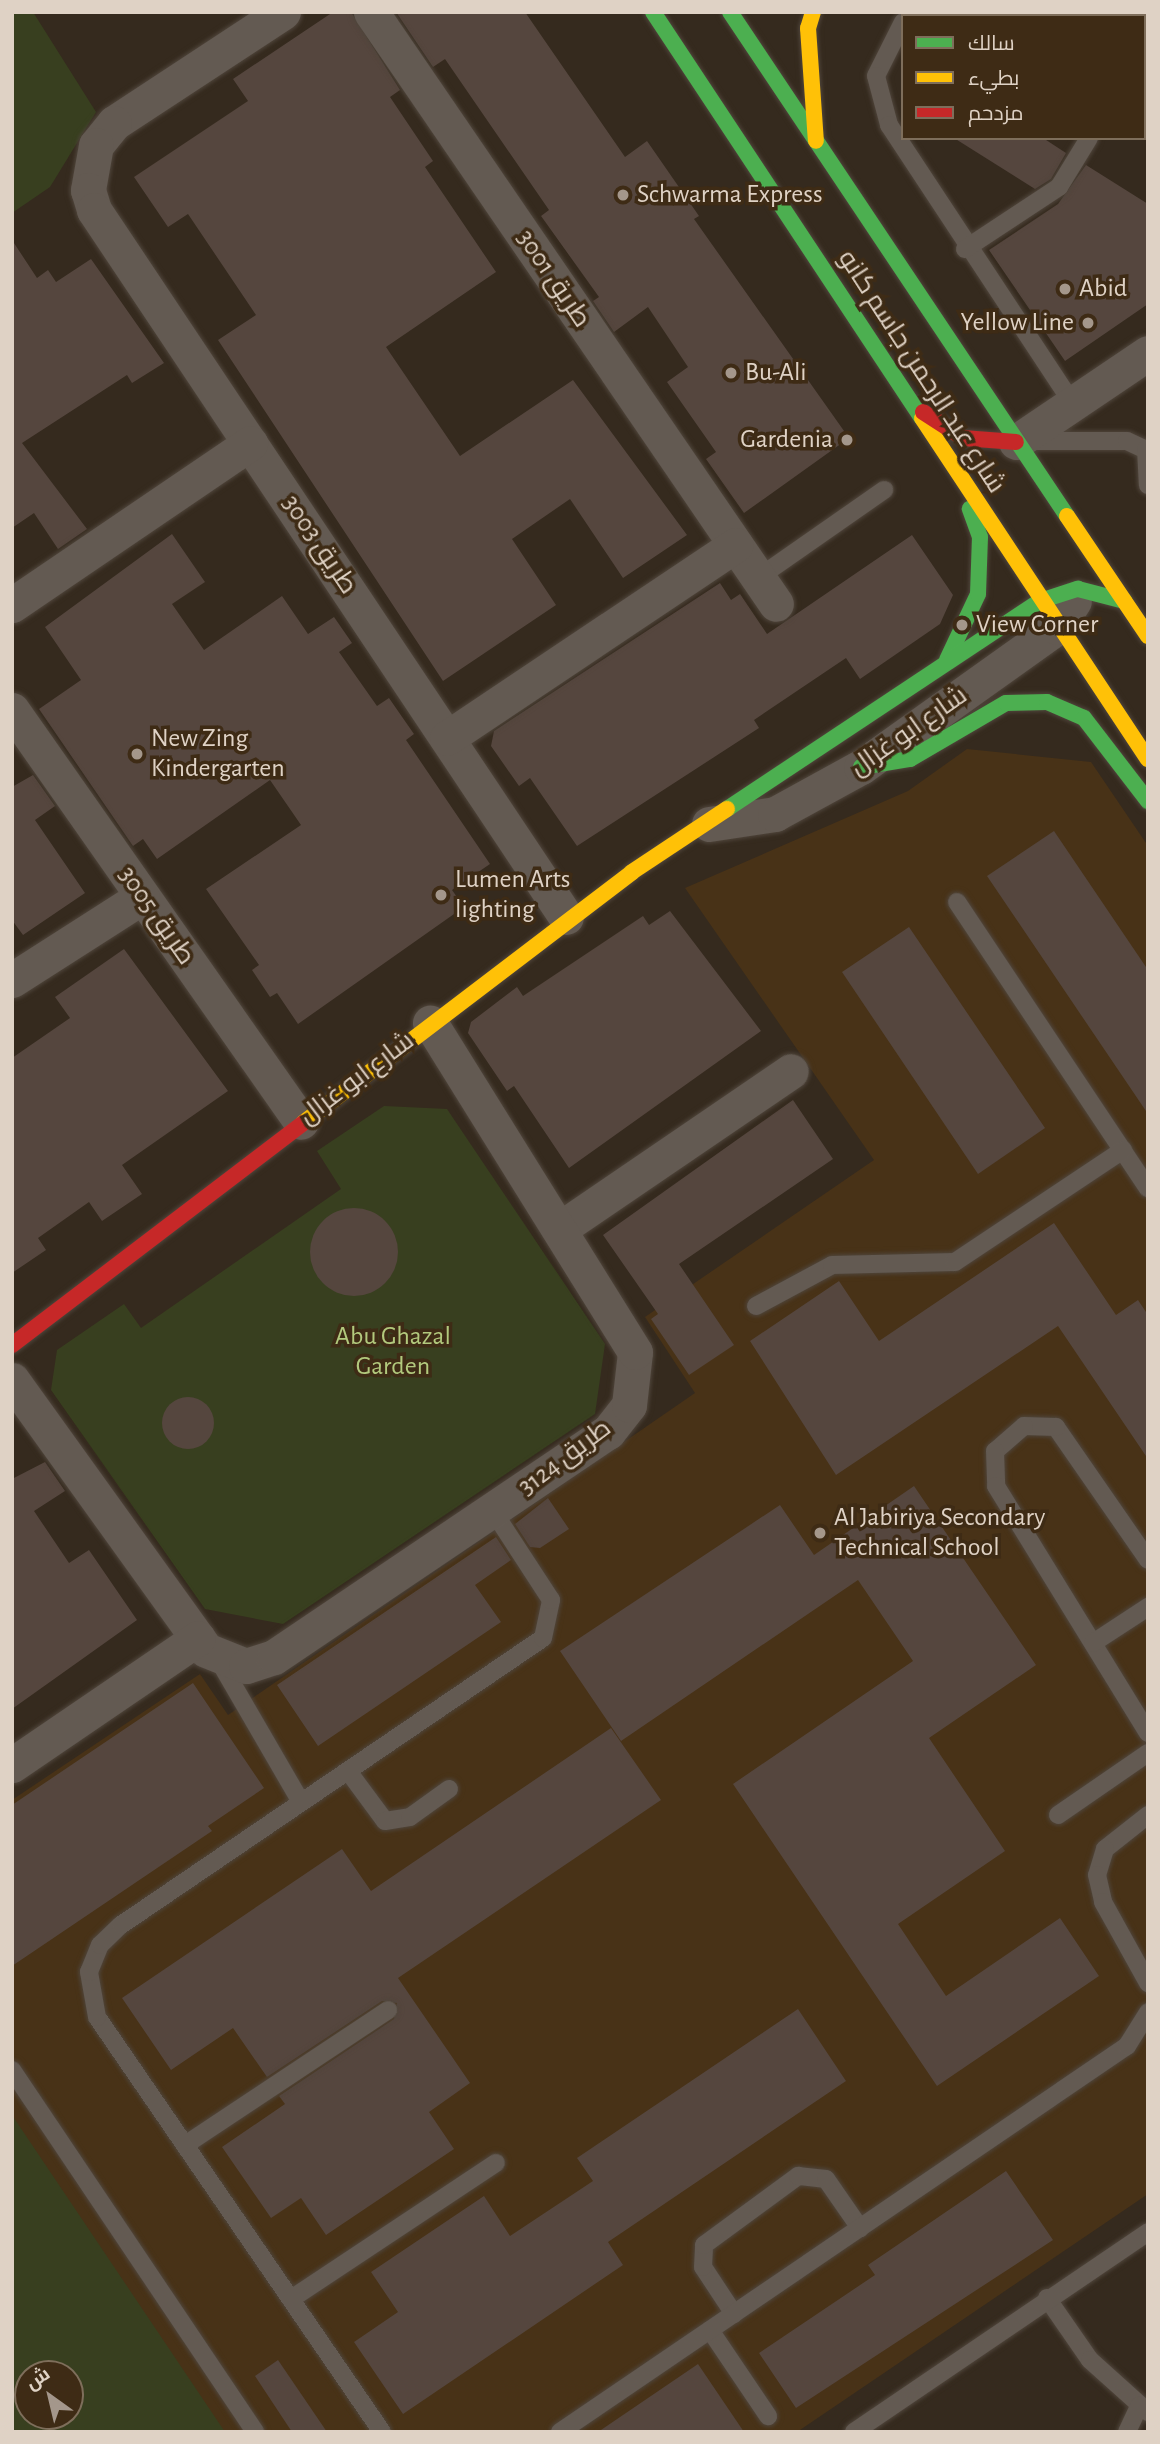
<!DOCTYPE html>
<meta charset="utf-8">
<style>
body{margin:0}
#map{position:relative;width:1160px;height:2444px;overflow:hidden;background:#352a1e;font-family:"Alegreya Sans",Cairo,sans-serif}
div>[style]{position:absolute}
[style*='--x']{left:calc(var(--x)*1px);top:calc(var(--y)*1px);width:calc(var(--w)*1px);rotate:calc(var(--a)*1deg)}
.built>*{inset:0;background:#483217}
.green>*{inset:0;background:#383f1f}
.building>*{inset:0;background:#55463e}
.round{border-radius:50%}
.roads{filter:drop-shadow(0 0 2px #4f453b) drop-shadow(0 0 2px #4f453b)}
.lane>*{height:18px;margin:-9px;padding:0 9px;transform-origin:9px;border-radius:9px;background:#635a52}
.street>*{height:35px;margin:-17.5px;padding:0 17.5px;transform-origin:17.5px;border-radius:17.5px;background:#635a52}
.fast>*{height:16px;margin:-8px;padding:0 8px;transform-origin:8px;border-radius:8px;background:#4caf50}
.slow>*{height:16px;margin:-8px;padding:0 8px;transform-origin:8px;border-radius:8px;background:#ffc107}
.jam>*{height:16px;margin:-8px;padding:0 8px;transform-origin:8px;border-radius:8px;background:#c62828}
.dots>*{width:19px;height:19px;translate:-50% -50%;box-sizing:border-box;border:4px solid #3e2b15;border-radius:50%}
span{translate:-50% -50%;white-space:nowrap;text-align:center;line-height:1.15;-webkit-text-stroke:7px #3e2b15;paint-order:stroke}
.poi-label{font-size:26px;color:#dfd2c5}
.left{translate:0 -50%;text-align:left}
.right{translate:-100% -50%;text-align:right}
.street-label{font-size:26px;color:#dfd2c5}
.park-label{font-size:26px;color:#b2c97d}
.frame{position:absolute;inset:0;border:14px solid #dfd2c5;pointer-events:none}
.legend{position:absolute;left:901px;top:14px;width:245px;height:126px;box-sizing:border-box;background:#3e2b15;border:2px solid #7e6e5b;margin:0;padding:9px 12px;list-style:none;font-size:21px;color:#dfd2c5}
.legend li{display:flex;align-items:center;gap:14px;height:35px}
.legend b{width:35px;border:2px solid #7e6e5b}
.north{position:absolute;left:14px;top:2360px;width:70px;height:70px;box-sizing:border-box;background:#3e2b15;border:2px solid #7e6e5b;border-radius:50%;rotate:326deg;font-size:19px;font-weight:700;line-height:28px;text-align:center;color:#dfd2c5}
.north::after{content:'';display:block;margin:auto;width:24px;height:32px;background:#a4978b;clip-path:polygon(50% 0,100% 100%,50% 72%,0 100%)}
</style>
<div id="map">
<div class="built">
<i style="clip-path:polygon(evenodd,967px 749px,1091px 762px,1148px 846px,1148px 2194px,797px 2432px,12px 2432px,12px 1800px,200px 1674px,228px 1715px,695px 1393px,645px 1317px,874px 1160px,685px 888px,908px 791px,967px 749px,28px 2374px,70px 2374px,70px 2416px,28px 2416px,28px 2374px)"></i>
</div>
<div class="green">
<i style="clip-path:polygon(12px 12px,33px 12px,96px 112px,50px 187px,12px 213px)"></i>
<i style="clip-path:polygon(384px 1106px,447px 1109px,605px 1344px,595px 1414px,283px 1624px,205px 1609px,51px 1390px,57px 1350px,124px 1304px,141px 1328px,341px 1189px,317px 1151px)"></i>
<i style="clip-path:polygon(evenodd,12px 2115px,225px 2432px,12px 2432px,12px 2115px,28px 2374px,70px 2374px,70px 2416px,28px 2416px,28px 2374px)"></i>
</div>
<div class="building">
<i style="clip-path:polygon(333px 12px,351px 12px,400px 90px,390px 97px,433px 161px,425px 167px,496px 272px,386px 347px,460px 456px,573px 380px,687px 535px,623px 578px,570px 499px,512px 539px,556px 605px,443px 681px,218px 340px,256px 315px,188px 214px,168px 227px,134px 177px,248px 101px,233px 79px)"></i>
<i style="clip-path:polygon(396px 12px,525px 12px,625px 157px,647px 141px,699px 216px,694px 219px,849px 438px,744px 513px,706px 459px,716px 452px,667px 382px,688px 367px,648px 307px,614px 332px,593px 301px,599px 297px,541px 216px,549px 210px,445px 59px,433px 67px)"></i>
<i style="clip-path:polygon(954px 138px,1043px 138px,1066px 153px,1051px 179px,1035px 189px)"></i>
<i style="clip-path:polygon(1086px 165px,1148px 204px,1148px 304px,1065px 361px,989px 250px,1058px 204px)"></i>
<i style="clip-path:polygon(12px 240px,37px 278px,48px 270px,56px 282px,91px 259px,164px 363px,132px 383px,127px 375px,22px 443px,87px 529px,58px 549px,34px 513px,12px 528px)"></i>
<i style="clip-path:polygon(172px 534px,205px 582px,172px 604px,204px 650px,282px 596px,308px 634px,334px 617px,352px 643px,339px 652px,377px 706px,389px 698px,414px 734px,406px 740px,490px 864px,452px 890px,464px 907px,298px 1024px,277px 993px,270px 997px,252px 970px,259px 965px,206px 889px,301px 825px,270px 780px,157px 859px,143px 839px,133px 846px,39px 709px,81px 680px,45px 627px)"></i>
<i style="clip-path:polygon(912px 535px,953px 595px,940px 624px,860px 679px,846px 658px,754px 720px,759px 728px,577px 846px,530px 778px,519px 786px,491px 746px,494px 731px,720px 583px,731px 600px,740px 594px,767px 634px)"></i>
<i style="clip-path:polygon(33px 775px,55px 806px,35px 820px,85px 893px,23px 935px,12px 920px,12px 787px)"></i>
<i style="clip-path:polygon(1054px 831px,1148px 970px,1148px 1114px,987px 876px)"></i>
<i style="clip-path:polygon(670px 911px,761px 1031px,569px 1168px,514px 1086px,507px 1091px,468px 1033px,471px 1022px,517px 987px,523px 996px,643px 916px,649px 925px)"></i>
<i style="clip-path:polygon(909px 927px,1045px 1128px,978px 1174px,842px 972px)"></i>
<i style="clip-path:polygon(124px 949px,228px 1091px,122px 1165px,142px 1194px,102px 1221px,89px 1202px,38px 1238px,46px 1250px,12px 1273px,12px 1058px,70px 1018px,55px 997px)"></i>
<i style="clip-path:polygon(793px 1100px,833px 1159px,679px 1264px,734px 1345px,689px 1375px,651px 1319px,658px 1314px,603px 1235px)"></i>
<i class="round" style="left:310px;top:1208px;width:88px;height:88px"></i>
<i style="clip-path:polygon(1054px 1223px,1116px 1315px,1138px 1300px,1148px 1315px,1148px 1459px,1058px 1326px,836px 1475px,750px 1341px,839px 1281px,879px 1341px)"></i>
<i class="round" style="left:162px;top:1397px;width:52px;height:52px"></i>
<i style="clip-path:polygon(45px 1462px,65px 1491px,34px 1511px,69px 1563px,89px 1550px,137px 1620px,12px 1709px,12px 1479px)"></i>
<i style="clip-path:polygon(914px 1486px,1036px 1665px,929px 1738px,1005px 1851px,898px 1924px,946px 1996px,1060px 1918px,1099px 1976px,937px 2086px,733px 1784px,913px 1661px,858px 1580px,621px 1741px,560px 1651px,780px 1505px,814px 1555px)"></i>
<i style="clip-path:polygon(548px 1498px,569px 1529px,540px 1548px,530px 1547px,515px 1524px)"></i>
<i style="clip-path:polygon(496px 1537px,511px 1560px,475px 1585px,501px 1622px,318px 1746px,277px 1685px)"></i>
<i style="clip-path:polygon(193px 1683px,264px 1788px,208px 1826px,212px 1831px,12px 1966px,12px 1805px)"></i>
<i style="clip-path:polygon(611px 1728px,661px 1800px,398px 1978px,470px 2083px,429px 2112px,454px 2149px,326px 2235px,301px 2198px,271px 2218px,222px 2147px,285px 2104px,279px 2096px,394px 2019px,397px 2003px,382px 2001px,267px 2077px,233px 2028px,171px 2070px,122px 1998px,342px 1849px,371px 1891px)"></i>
<i style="clip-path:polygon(798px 2009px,846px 2081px,608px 2242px,623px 2265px,403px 2414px,354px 2342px,398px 2312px,371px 2272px,484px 2196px,510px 2236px,593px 2181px,577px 2158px)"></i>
<i style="clip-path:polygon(1006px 2171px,1053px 2240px,796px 2408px,759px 2353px,875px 2275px,868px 2265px)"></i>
<i style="clip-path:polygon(278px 2360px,327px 2432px,292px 2432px,255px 2376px)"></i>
<i style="clip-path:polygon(698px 2364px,744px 2432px,598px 2432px)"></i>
</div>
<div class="roads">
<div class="lane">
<i style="--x:1066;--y:12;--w:7;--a:34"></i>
<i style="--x:903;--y:22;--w:60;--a:116.6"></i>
<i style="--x:876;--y:76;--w:51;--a:75.1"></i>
<i style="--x:889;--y:125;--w:333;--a:56.6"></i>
<i style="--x:965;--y:249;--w:113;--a:-33.4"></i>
<i style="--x:1059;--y:187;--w:57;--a:-58.5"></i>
<i style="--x:1026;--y:441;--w:101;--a:0"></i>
<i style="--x:1127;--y:441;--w:23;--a:25"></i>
<i style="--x:1146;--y:449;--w:36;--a:87"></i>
<i style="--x:758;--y:578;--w:154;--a:-34.9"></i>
<i style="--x:957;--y:902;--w:344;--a:56.3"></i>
<i style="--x:756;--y:1306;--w:86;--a:-28.3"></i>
<i style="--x:832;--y:1265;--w:123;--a:-1.4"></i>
<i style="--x:955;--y:1262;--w:202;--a:-33.7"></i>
<i style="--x:1148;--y:1560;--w:162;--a:-124.7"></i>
<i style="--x:1056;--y:1427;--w:32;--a:-178"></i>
<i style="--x:1024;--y:1426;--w:38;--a:139"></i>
<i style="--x:995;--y:1451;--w:35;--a:88"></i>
<i style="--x:996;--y:1486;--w:290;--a:58.4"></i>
<i style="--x:1093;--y:1643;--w:66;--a:-33.2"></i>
<i style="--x:218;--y:1659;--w:165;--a:59.9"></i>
<i style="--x:348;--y:1771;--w:62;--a:53.5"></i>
<i style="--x:385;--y:1821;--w:25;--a:-9"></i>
<i style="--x:410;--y:1817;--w:48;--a:-35.7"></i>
<i style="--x:1058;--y:1815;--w:109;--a:-34.6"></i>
<i style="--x:1148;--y:1815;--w:55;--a:141.7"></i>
<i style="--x:1105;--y:1849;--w:27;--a:107"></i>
<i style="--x:1097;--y:1875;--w:28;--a:77"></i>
<i style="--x:1103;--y:1902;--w:93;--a:60.9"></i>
<i style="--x:12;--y:2070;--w:436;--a:56.1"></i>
<i style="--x:185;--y:2145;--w:244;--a:-33.6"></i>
<i style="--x:1047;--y:2298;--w:75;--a:55.3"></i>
<i style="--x:1090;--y:2360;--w:78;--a:41.9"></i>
<i style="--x:291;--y:2299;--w:246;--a:-33.6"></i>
<i style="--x:734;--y:2314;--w:56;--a:-123.4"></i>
<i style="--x:703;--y:2267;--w:22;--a:-87"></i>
<i style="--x:704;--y:2245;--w:117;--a:-36.3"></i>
<i style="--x:798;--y:2176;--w:28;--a:6"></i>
<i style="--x:826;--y:2179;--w:60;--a:55.2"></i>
<i style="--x:710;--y:2330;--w:104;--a:56"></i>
<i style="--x:382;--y:2432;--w:503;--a:-124.48"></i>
<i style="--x:97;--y:2017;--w:46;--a:-100.1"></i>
<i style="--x:89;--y:1972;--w:29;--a:-68"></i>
<i style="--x:100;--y:1945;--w:29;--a:-44"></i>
<i style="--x:121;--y:1925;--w:510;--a:-34.22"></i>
<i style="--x:543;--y:1638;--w:39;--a:-78"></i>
<i style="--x:551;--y:1600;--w:106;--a:-123.1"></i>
<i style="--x:560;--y:2432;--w:686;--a:-34.25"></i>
<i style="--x:1127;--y:2046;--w:40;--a:-58"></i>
<i style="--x:854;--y:2432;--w:356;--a:-34.2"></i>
<i style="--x:1127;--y:2432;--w:29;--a:-65"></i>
</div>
<div class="street">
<i style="--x:283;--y:12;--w:202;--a:146.7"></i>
<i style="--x:114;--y:123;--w:28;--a:129"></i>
<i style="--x:96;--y:145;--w:46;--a:100.1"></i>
<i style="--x:88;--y:190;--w:21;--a:73"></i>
<i style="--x:94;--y:210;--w:850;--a:56.27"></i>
<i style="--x:371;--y:12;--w:717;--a:55.62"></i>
<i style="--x:1016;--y:442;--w:159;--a:-34"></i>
<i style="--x:12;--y:605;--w:288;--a:-34.2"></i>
<i style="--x:12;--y:710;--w:503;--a:54.95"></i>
<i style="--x:447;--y:738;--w:347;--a:-33.8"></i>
<i style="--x:709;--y:824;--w:67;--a:-8.6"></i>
<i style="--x:775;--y:814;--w:98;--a:-28.7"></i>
<i style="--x:861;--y:767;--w:241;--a:-35.5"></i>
<i style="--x:1057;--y:627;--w:31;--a:-57"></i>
<i style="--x:12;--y:980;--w:154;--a:-32.6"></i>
<i style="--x:561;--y:1228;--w:278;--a:-34.3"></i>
<i style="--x:12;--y:1380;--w:332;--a:54.3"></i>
<i style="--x:206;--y:1650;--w:43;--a:21.8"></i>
<i style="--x:246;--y:1666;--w:29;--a:-18"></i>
<i style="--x:274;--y:1657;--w:403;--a:-34"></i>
<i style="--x:608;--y:1432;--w:34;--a:-52"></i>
<i style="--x:629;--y:1405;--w:53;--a:-83.5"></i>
<i style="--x:635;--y:1352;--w:388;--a:-121.9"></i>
<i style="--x:12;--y:1765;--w:225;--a:-34.3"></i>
</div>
<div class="fast">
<i style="--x:653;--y:12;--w:487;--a:56.5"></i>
<i style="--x:730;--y:12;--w:606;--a:56.23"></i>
<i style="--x:947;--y:660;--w:73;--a:-64.8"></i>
<i style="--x:978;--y:594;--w:57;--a:-88"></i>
<i style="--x:980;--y:537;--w:30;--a:-110"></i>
<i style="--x:861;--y:767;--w:50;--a:-9.3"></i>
<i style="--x:910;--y:759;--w:111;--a:-30.3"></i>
<i style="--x:1006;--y:703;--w:41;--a:-1.4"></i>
<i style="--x:1047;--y:702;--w:40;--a:23.4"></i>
<i style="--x:1084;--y:718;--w:105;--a:52.4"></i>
<i style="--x:727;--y:809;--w:376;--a:-33.6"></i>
<i style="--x:1040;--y:601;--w:40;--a:-18"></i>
<i style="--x:1078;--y:589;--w:48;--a:14.6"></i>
</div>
<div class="slow">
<i style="--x:813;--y:12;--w:17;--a:107"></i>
<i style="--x:808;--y:28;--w:113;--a:86"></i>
<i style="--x:922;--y:418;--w:409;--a:56.5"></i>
<i style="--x:1067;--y:516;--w:145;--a:56"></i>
<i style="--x:303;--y:1123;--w:414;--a:-37.3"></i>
<i style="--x:632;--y:872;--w:114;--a:-33.6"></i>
</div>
<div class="jam">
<i style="--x:923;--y:412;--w:48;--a:33"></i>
<i style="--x:963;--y:438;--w:53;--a:4.3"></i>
<i style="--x:12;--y:1345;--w:366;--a:-37.3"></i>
</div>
</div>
<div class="dots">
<i style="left:623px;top:195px;background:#a4978b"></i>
<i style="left:1065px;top:289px;background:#a4978b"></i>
<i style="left:1088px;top:323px;background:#a4978b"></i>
<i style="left:731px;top:373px;background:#a4978b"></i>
<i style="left:847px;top:440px;background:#a4978b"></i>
<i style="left:962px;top:625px;background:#a4978b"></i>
<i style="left:137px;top:754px;background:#a4978b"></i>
<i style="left:441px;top:895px;background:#a4978b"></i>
<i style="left:820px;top:1533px;background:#a4978b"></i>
</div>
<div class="poi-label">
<span class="left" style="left:637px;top:195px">Schwarma Express</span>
<span class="left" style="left:1079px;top:289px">Abid</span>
<span class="right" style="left:1074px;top:323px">Yellow Line</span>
<span class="left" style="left:745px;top:373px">Bu-Ali</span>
<span class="right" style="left:833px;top:440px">Gardenia</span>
<span class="left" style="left:976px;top:625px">View Corner</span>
<span class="left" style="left:151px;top:754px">New Zing<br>Kindergarten</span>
<span class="left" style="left:455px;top:895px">Lumen Arts<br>lighting</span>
<span class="left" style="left:834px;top:1533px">Al Jabiriya Secondary<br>Technical School</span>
</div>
<div class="street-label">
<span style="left:553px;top:279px;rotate:56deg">طريق 3001</span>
<span style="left:921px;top:372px;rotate:57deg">شارع عبد الرحمن جاسم كانو</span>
<span style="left:319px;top:545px;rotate:56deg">طريق 3003</span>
<span style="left:909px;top:732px;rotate:-35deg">شارع ابو غزال</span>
<span style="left:156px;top:916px;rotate:55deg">طريق 3005</span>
<span style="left:357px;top:1079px;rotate:-37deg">شارع ابو غزال</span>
<span style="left:565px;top:1458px;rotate:-37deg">طريق 3124</span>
</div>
<div class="park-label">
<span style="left:393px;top:1352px">Abu Ghazal<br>Garden</span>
</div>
<div class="frame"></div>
<ul class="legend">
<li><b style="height:9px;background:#4caf50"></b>سالك</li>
<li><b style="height:9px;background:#ffc107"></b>بطيء</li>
<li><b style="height:9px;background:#c62828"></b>مزدحم</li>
</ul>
<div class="north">ش</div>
</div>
